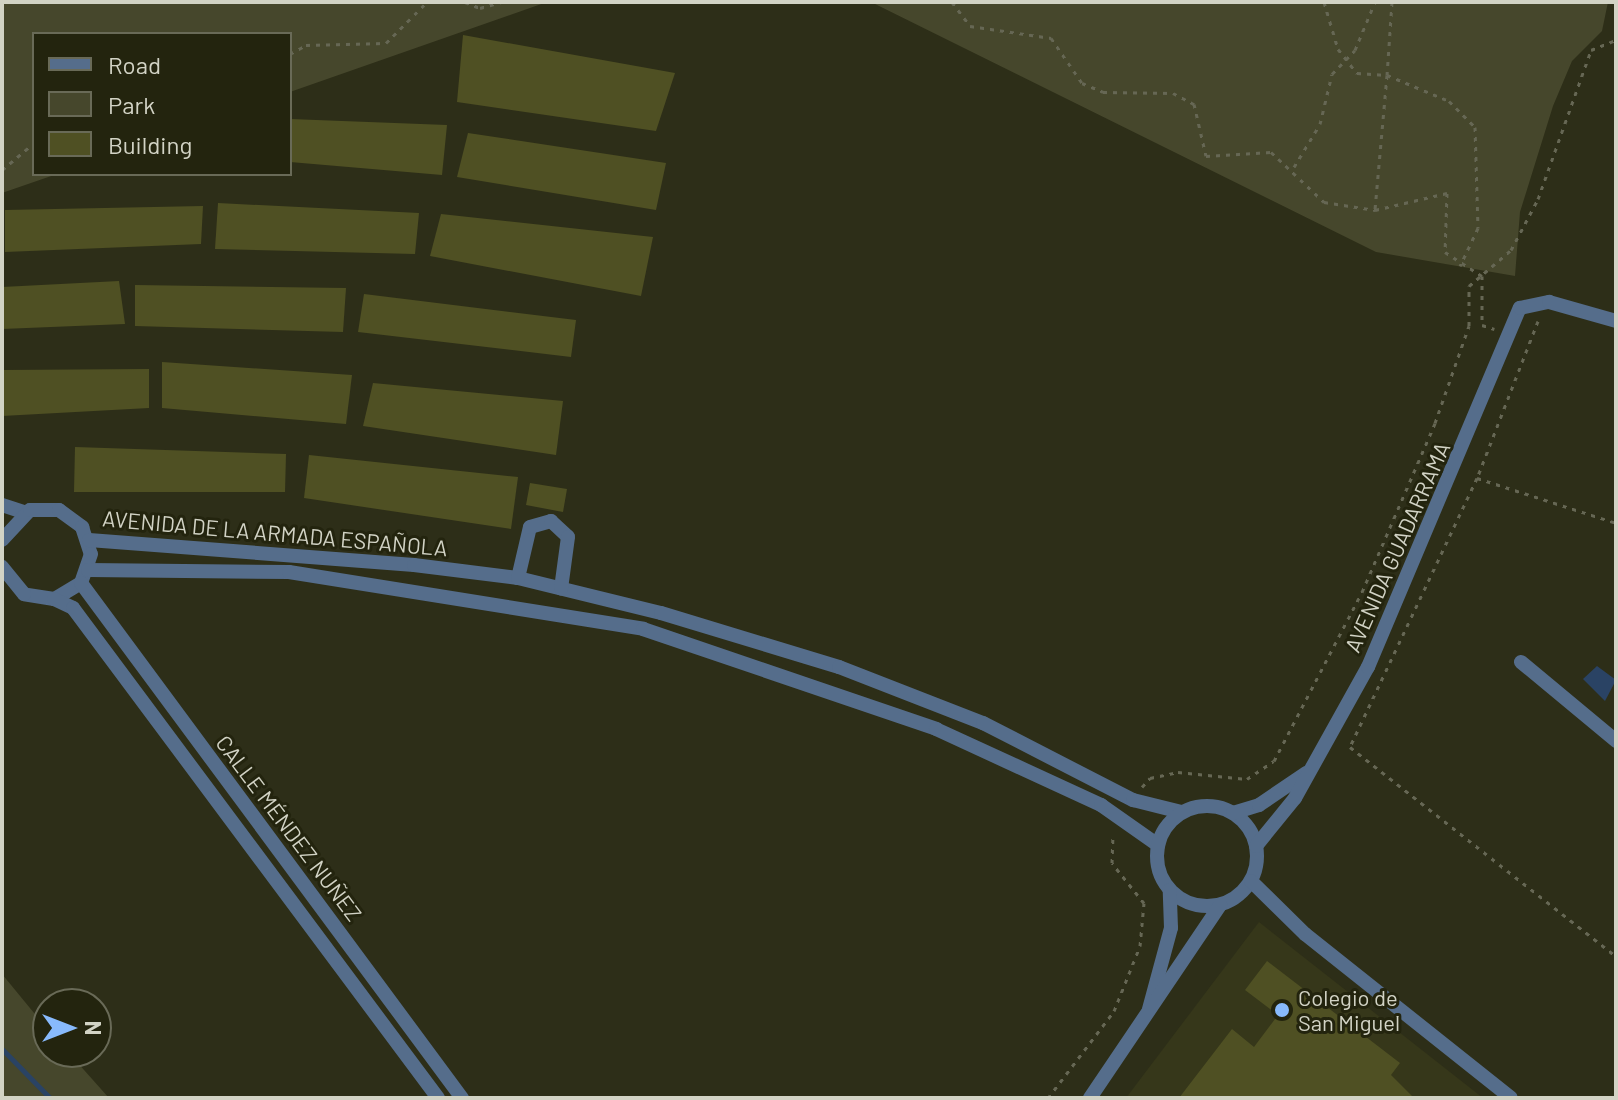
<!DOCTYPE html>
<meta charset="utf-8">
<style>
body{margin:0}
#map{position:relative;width:1618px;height:1100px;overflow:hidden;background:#2d2e18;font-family:Barlow,sans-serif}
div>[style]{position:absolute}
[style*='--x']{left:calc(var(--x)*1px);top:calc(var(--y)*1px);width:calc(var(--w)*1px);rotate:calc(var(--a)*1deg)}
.built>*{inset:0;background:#36371a}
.green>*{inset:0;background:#46472c}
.water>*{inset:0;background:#2a4364}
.stream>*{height:5px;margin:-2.5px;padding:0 2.5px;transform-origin:2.5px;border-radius:2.5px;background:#2a4364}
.building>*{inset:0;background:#4f5023}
.path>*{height:3px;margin-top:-1.5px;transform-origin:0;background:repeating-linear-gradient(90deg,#666754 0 4px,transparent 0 10px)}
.street>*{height:14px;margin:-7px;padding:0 7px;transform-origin:7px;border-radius:7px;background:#556d8b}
.street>.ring{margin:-7px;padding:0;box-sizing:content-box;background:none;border:14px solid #556d8b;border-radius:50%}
.dots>*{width:22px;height:22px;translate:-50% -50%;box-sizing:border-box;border:4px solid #23240e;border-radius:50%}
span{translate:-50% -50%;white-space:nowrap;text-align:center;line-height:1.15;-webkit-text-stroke:6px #23240e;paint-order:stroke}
.street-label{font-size:22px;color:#d2d3c5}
.poi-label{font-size:22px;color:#d2d3c5}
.left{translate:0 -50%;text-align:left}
.frame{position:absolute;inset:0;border:4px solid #d2d3c5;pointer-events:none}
.legend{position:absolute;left:32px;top:32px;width:260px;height:144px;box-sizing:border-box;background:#23240e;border:2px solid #696a57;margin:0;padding:10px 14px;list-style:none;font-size:24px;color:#d2d3c5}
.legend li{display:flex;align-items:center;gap:16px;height:40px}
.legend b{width:40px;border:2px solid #696a57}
.north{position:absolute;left:32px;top:988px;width:80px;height:80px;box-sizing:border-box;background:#23240e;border:2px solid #696a57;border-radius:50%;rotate:90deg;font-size:22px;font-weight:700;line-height:32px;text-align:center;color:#d2d3c5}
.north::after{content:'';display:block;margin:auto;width:28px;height:36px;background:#88bafc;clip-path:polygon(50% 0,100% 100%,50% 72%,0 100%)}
</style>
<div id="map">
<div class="built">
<i style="clip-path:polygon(1259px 922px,1483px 1098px,1126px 1098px)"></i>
</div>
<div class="green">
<i style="clip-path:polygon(2px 2px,547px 2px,290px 92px,290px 34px,34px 34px,34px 174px,57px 174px,2px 193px)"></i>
<i style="clip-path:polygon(871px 2px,1608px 2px,1602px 31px,1572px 61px,1553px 106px,1520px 212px,1515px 276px,1376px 252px)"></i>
<i style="clip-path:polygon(2px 974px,48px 1030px,48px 1052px,68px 1052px,109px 1098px,2px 1096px)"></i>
</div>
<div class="water">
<i style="clip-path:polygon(1597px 666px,1616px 680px,1605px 701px,1583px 679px)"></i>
</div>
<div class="stream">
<i style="--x:2;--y:1049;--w:69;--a:45.6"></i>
</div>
<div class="building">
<i style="clip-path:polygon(463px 35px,675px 73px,656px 131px,457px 102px)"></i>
<i style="clip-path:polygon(290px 119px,447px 125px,442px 175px,290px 162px)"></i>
<i style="clip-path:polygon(468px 133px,666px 163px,656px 210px,457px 177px)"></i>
<i style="clip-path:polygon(218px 203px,419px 213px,415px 254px,215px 249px)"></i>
<i style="clip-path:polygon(203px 206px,201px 244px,5px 252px,5px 210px)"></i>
<i style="clip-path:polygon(441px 214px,653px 237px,641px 296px,430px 256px)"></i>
<i style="clip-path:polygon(119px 281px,125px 324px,2px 329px,2px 287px)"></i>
<i style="clip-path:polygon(135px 285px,346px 288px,343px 332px,135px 326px)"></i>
<i style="clip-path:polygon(364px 294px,576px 320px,571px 357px,358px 332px)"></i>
<i style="clip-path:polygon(162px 362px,352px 375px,346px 424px,162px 408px)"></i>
<i style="clip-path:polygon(149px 369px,149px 408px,2px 416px,2px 370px)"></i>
<i style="clip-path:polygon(373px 383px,563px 401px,556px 455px,363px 426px)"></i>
<i style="clip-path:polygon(75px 447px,286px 454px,285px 492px,74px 492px)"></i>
<i style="clip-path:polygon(309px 455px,518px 477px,511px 529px,304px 498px)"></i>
<i style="clip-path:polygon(530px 483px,567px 489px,563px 512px,526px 505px)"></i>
<i style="clip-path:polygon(1267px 961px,1400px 1063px,1391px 1075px,1414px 1098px,1179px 1098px,1232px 1029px,1254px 1047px,1278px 1015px,1245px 990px)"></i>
</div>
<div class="path">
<i style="--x:465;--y:2;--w:16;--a:22"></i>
<i style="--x:480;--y:8;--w:22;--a:-16"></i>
<i style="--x:952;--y:2;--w:30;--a:53"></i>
<i style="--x:970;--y:26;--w:82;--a:8.4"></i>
<i style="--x:1051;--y:38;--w:55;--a:55.4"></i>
<i style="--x:1082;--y:83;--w:23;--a:23"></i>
<i style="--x:1103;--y:92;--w:70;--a:0.8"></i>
<i style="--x:1173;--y:93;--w:24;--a:28"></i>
<i style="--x:1194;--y:104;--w:53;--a:77"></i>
<i style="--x:1206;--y:156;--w:65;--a:-3.5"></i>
<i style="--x:1271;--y:152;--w:73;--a:43.3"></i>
<i style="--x:1324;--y:202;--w:52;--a:8.9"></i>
<i style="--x:1375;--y:210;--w:74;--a:-13.3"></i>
<i style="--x:1447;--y:193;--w:59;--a:91.9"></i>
<i style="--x:1445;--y:252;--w:44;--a:33"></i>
<i style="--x:1482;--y:276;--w:49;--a:90"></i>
<i style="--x:1482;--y:325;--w:13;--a:18"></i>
<i style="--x:1324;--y:2;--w:49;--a:73.4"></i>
<i style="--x:1338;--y:49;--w:31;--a:52"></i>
<i style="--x:1357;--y:73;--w:30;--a:4"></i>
<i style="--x:1387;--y:75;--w:136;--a:95.1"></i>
<i style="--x:1392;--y:2;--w:73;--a:93.9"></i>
<i style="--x:1387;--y:75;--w:67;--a:22.8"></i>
<i style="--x:1449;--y:101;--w:37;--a:45"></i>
<i style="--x:1475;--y:127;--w:101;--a:88.3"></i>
<i style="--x:1478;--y:228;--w:42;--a:115.3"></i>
<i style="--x:290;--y:54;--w:18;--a:-29"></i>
<i style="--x:306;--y:45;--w:80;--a:-1.4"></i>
<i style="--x:386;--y:43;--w:58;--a:-45"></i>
<i style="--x:1294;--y:167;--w:50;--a:-58.8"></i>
<i style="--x:1320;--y:124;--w:51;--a:-76.5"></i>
<i style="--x:1332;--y:74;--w:33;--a:-46"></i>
<i style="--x:1355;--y:50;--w:52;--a:-67.4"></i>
<i style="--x:2;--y:170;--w:42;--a:-40.2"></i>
<i style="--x:1538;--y:321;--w:168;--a:111.2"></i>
<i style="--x:1477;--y:478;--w:297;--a:115.3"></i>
<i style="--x:1350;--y:747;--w:338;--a:38.2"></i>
<i style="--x:1477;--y:478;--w:146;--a:17.9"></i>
<i style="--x:1142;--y:787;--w:12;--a:-48"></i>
<i style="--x:1150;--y:778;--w:29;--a:-12"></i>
<i style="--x:1178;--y:772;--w:69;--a:5.8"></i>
<i style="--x:1247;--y:779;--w:32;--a:-34"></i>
<i style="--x:1274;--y:761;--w:191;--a:-62.5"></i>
<i style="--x:1362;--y:592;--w:184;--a:-66.6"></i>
<i style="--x:1435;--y:423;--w:103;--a:-70.7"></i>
<i style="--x:1469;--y:326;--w:40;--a:-90"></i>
<i style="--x:1469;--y:286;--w:55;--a:-40.6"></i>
<i style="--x:1511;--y:250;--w:58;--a:-62.1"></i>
<i style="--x:1538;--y:199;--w:158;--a:-70.4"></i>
<i style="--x:1591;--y:50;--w:27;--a:-22"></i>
<i style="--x:1048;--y:1098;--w:109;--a:-52.8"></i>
<i style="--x:1114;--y:1011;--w:70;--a:-68.2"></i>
<i style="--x:1140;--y:946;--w:43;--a:-84.7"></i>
<i style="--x:1144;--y:903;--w:51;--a:-128.7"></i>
<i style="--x:1112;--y:863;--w:28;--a:-88"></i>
</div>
<div class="street">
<i style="--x:2;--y:505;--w:25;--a:18"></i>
<i style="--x:2;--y:540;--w:41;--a:-47"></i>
<i style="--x:30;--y:510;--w:29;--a:0"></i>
<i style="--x:59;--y:510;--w:29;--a:36"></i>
<i style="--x:82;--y:527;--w:28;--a:72"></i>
<i style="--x:91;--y:554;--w:31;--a:109"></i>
<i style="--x:81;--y:583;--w:31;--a:149"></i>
<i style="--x:54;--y:599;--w:30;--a:-171"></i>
<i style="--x:24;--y:594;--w:35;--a:-129"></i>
<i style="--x:89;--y:540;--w:326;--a:4.4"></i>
<i style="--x:414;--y:565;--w:105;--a:7.1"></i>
<i style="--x:518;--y:578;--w:147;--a:13.8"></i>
<i style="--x:661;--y:613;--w:186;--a:16.9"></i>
<i style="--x:839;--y:667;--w:155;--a:21.3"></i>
<i style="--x:983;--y:723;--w:169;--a:27.2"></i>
<i style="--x:1133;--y:800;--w:49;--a:14"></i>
<i style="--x:88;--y:570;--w:201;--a:0.6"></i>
<i style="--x:289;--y:572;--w:359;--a:9.1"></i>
<i style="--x:643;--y:629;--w:310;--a:18.8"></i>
<i style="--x:936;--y:729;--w:182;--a:24.7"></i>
<i style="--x:1101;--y:805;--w:70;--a:35.1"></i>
<i style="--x:518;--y:578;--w:52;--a:-76.8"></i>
<i style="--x:530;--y:527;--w:22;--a:-16"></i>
<i style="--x:551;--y:521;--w:23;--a:43"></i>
<i style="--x:568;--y:537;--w:52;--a:97.7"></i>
<i style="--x:81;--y:583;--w:641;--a:53.51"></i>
<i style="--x:54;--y:599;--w:21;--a:25"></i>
<i style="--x:73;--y:608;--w:611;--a:53.32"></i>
<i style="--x:1521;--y:662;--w:124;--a:39.7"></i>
<i class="ring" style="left:1157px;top:806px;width:86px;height:86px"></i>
<i style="--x:1233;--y:813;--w:27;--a:-17"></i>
<i style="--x:1259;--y:805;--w:57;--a:-34.2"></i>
<i style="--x:1256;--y:846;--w:62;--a:-50.9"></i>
<i style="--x:1295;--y:798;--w:150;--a:-60.9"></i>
<i style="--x:1368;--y:667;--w:390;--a:-67.1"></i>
<i style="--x:1520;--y:308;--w:30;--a:-12"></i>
<i style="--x:1549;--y:302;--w:70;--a:15.8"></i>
<i style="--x:1251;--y:881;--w:76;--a:44.5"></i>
<i style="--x:1305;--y:934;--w:263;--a:38.5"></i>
<i style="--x:1149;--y:1009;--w:84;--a:-74.8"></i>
<i style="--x:1171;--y:928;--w:38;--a:-92"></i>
<i style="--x:1090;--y:1098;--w:233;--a:-56"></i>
</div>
<div class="dots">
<i style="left:1282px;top:1010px;background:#88bafc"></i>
</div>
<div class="street-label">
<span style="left:275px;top:533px;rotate:5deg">AVENIDA DE LA ARMADA ESPAÑOLA</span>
<span style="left:1397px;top:547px;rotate:-66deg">AVENIDA GUADARRAMA</span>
<span style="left:289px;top:828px;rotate:53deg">CALLE MÉNDEZ NUÑEZ</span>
</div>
<div class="poi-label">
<span class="left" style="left:1298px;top:1010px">Colegio de<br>San Miguel</span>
</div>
<div class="frame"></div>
<ul class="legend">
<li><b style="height:10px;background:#556d8b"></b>Road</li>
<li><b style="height:22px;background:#46472c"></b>Park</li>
<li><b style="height:22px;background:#4f5023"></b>Building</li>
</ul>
<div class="north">N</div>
</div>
